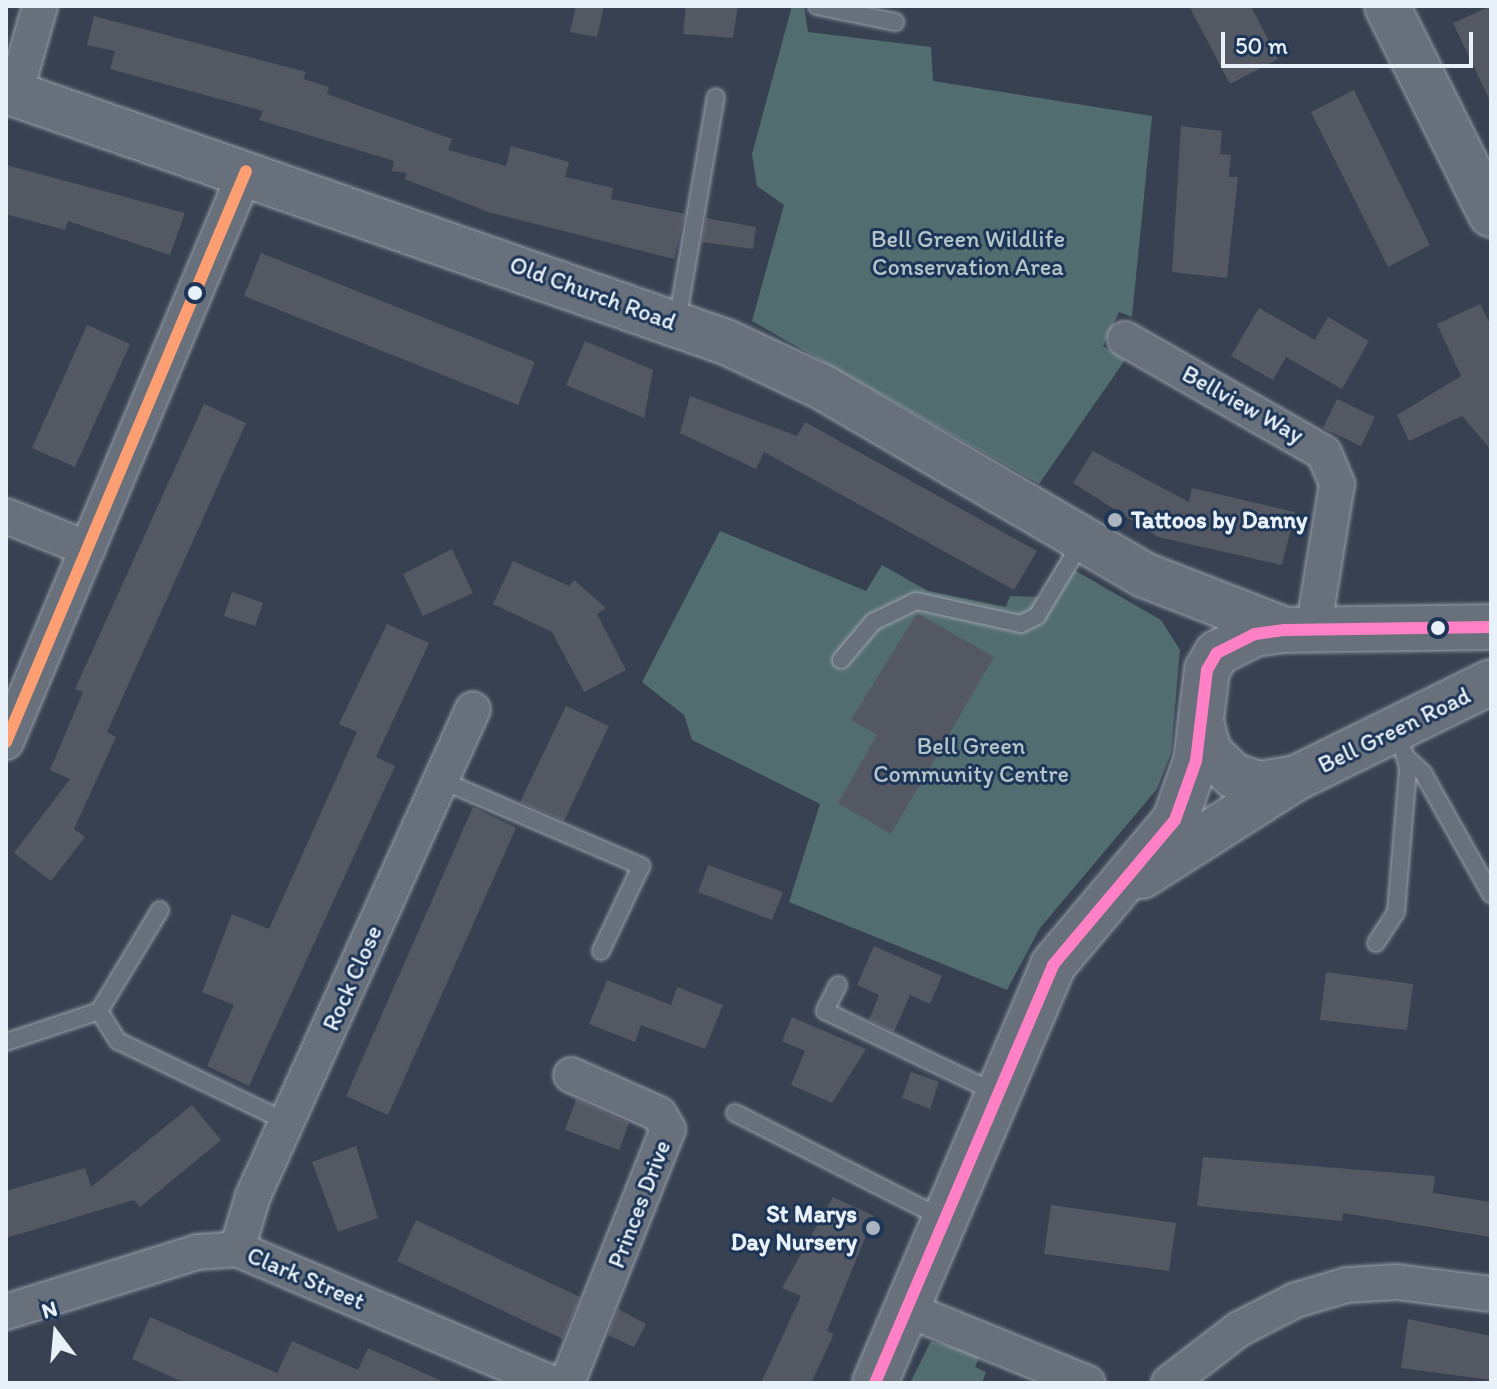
<!DOCTYPE html>
<style>
body{margin:0}
#map{position:relative;width:1497px;height:1389px;overflow:hidden;background:#374152;font-family:Itim,sans-serif}
div>[style]{position:absolute}
[style*='--x']{left:calc(var(--x)*1px);top:calc(var(--y)*1px);width:calc(var(--w)*1px);rotate:calc(var(--a)*1deg)}
.green>*{inset:0;background:#526d6f}
.building>*{inset:0;background:#545863}
.roads{filter:drop-shadow(0 0 2px #9ba1ab) drop-shadow(0 0 2px #9ba1ab)}
.lane>*{height:16px;margin:-8px;padding:0 8px;transform-origin:8px;border-radius:8px;background:#68707b}
.street>*{height:34px;margin:-17px;padding:0 17px;transform-origin:17px;border-radius:17px;background:#68707b}
.secondary>*{height:44px;margin:-22px;padding:0 22px;transform-origin:22px;border-radius:22px;background:#68707b}
.bus-1>*{height:12px;margin:-6px;padding:0 6px;transform-origin:6px;border-radius:6px;background:#fd9f72}
.bus-2>*{height:12px;margin:-6px;padding:0 6px;transform-origin:6px;border-radius:6px;background:#ff80c5}
.dots>*{width:22px;height:22px;translate:-50% -50%;box-sizing:border-box;border:4px solid #1d3557;border-radius:50%}
span{translate:-50% -50%;white-space:nowrap;text-align:center;line-height:1.15;-webkit-text-stroke:6px #1d3557;paint-order:stroke}
.park-label{font-size:24px;color:#b5c5c9}
.street-label{font-size:24px;color:#e8f1f8}
.poi-label{font-size:24px;color:#e8f1f8;font-weight:700}
.left{translate:0 -50%;text-align:left}
.right{translate:-100% -50%;text-align:right}
.frame{position:absolute;inset:0;border:8px solid #e8f1f8;pointer-events:none}
.north{position:absolute;left:16px;top:1293px;width:80px;height:80px;-webkit-text-stroke:6px #1d3557;paint-order:stroke;rotate:344deg;font-size:22px;font-weight:700;line-height:32px;text-align:center;color:#e8f1f8}
.north::after{content:'';display:block;margin:auto;width:28px;height:36px;background:#e8f1f8;clip-path:polygon(50% 0,100% 100%,50% 72%,0 100%)}
.scale{position:absolute;left:1221px;top:32px;width:252px;height:36px;box-sizing:border-box;border:4px solid #e8f1f8;border-top:0;padding-left:10px;font-size:24px;line-height:28px;white-space:nowrap;color:#e8f1f8;-webkit-text-stroke:6px #1d3557;paint-order:stroke}
</style>
<div id="map">
<div class="green">
<i style="clip-path:polygon(792px 6px,804px 6px,808px 32px,931px 47px,933px 81px,1152px 116px,1132px 317px,1119px 312px,1103px 346px,1125px 360px,1039px 484px,752px 321px,784px 205px,757px 186px,752px 154px)"></i>
<i style="clip-path:polygon(720px 531px,866px 591px,882px 565px,928px 591px,1006px 607px,1010px 596px,1039px 597px,1063px 554px,1069px 567px,1161px 620px,1180px 650px,1171px 753px,1157px 789px,1040px 928px,1007px 990px,789px 902px,820px 804px,692px 740px,684px 715px,642px 682px)"></i>
<i style="clip-path:polygon(931px 1341px,980px 1355px,975px 1367px,986px 1372px,982px 1383px,910px 1383px)"></i>
</div>
<div class="building">
<i style="clip-path:polygon(576px 6px,604px 6px,597px 37px,570px 32px)"></i>
<i style="clip-path:polygon(686px 6px,738px 6px,733px 38px,683px 34px)"></i>
<i style="clip-path:polygon(1189px 6px,1251px 6px,1278px 59px,1230px 84px)"></i>
<i style="clip-path:polygon(1491px 6px,1491px 103px,1453px 23px)"></i>
<i style="clip-path:polygon(94px 16px,306px 72px,303px 79px,329px 87px,327px 94px,452px 139px,448px 150px,506px 166px,511px 146px,569px 162px,565px 177px,613px 188px,611px 199px,685px 214px,674px 259px,488px 212px,405px 179px,407px 173px,392px 171px,394px 161px,259px 120px,263px 111px,110px 69px,115px 51px,87px 45px)"></i>
<i style="clip-path:polygon(1354px 90px,1430px 245px,1388px 267px,1311px 112px)"></i>
<i style="clip-path:polygon(1181px 126px,1222px 131px,1220px 154px,1231px 155px,1229px 177px,1238px 177px,1227px 278px,1172px 272px)"></i>
<i style="clip-path:polygon(6px 165px,185px 213px,170px 255px,68px 221px,65px 230px,6px 214px)"></i>
<i style="clip-path:polygon(706px 218px,756px 227px,753px 249px,702px 242px)"></i>
<i style="clip-path:polygon(261px 253px,535px 362px,518px 405px,244px 296px)"></i>
<i style="clip-path:polygon(1480px 304px,1491px 326px,1491px 450px,1462px 416px,1409px 441px,1397px 415px,1461px 376px,1437px 324px)"></i>
<i style="clip-path:polygon(1259px 308px,1315px 340px,1328px 317px,1369px 341px,1342px 389px,1286px 357px,1273px 380px,1231px 356px)"></i>
<i style="clip-path:polygon(87px 325px,130px 344px,75px 467px,32px 448px)"></i>
<i style="clip-path:polygon(585px 341px,653px 370px,644px 418px,566px 385px)"></i>
<i style="clip-path:polygon(690px 396px,797px 436px,805px 422px,1037px 551px,1014px 590px,764px 452px,756px 469px,680px 433px)"></i>
<i style="clip-path:polygon(1337px 399px,1375px 417px,1361px 446px,1323px 428px)"></i>
<i style="clip-path:polygon(204px 404px,246px 423px,107px 732px,116px 737px,74px 829px,85px 837px,51px 881px,14px 853px,70px 779px,50px 770px,83px 692px,75px 689px)"></i>
<i style="clip-path:polygon(1093px 451px,1189px 502px,1192px 488px,1295px 512px,1282px 565px,1158px 537px,1073px 483px)"></i>
<i style="clip-path:polygon(452px 549px,473px 593px,423px 616px,403px 574px)"></i>
<i style="clip-path:polygon(513px 561px,569px 586px,574px 580px,606px 608px,597px 614px,626px 670px,584px 692px,552px 632px,493px 604px)"></i>
<i style="clip-path:polygon(232px 592px,263px 603px,255px 626px,224px 616px)"></i>
<i style="clip-path:polygon(917px 613px,994px 657px,891px 834px,838px 803px,877px 735px,851px 720px)"></i>
<i style="clip-path:polygon(387px 624px,429px 643px,376px 757px,395px 766px,249px 1086px,207px 1066px,234px 1005px,202px 992px,232px 914px,269px 929px,357px 732px,339px 724px)"></i>
<i style="clip-path:polygon(566px 706px,609px 726px,564px 821px,520px 802px)"></i>
<i style="clip-path:polygon(473px 807px,516px 828px,388px 1115px,346px 1096px)"></i>
<i style="clip-path:polygon(708px 865px,783px 892px,772px 920px,698px 892px)"></i>
<i style="clip-path:polygon(874px 946px,942px 976px,930px 1004px,910px 995px,894px 1032px,869px 1020px,879px 995px,857px 985px)"></i>
<i style="clip-path:polygon(1326px 972px,1413px 984px,1407px 1030px,1320px 1020px)"></i>
<i style="clip-path:polygon(607px 980px,671px 1005px,677px 987px,723px 1005px,705px 1049px,641px 1025px,635px 1042px,589px 1024px)"></i>
<i style="clip-path:polygon(792px 1017px,866px 1049px,832px 1103px,791px 1085px,805px 1051px,782px 1041px)"></i>
<i style="clip-path:polygon(911px 1072px,939px 1082px,930px 1109px,902px 1098px)"></i>
<i style="clip-path:polygon(576px 1099px,629px 1123px,619px 1150px,565px 1130px)"></i>
<i style="clip-path:polygon(192px 1105px,221px 1140px,140px 1207px,134px 1200px,6px 1238px,6px 1191px,85px 1168px,91px 1187px)"></i>
<i style="clip-path:polygon(356px 1146px,378px 1218px,338px 1232px,312px 1162px)"></i>
<i style="clip-path:polygon(1203px 1157px,1435px 1176px,1433px 1193px,1491px 1202px,1491px 1237px,1343px 1213px,1342px 1221px,1197px 1206px)"></i>
<i style="clip-path:polygon(833px 1197px,874px 1216px,827px 1331px,834px 1334px,811px 1383px,761px 1383px,801px 1296px,782px 1288px)"></i>
<i style="clip-path:polygon(1051px 1205px,1176px 1223px,1169px 1271px,1044px 1254px)"></i>
<i style="clip-path:polygon(416px 1220px,580px 1297px,563px 1339px,397px 1261px)"></i>
<i style="clip-path:polygon(618px 1309px,646px 1324px,634px 1347px,608px 1335px)"></i>
<i style="clip-path:polygon(150px 1317px,277px 1373px,292px 1341px,358px 1370px,368px 1348px,446px 1383px,185px 1383px,132px 1359px)"></i>
<i style="clip-path:polygon(1408px 1319px,1491px 1336px,1491px 1380px,1401px 1368px)"></i>
</div>
<div class="roads">
<div class="lane">
<i style="--x:817;--y:6;--w:80;--a:11.6"></i>
<i style="--x:677;--y:322;--w:228;--a:-80.2"></i>
<i style="--x:841;--y:660;--w:50;--a:-49.9"></i>
<i style="--x:873;--y:622;--w:48;--a:-26"></i>
<i style="--x:916;--y:601;--w:107;--a:12.4"></i>
<i style="--x:1021;--y:624;--w:18;--a:-27"></i>
<i style="--x:1037;--y:616;--w:87;--a:-59"></i>
<i style="--x:1405;--y:756;--w:25;--a:43"></i>
<i style="--x:1423;--y:773;--w:139;--a:60.7"></i>
<i style="--x:441;--y:780;--w:218;--a:23.3"></i>
<i style="--x:641;--y:866;--w:94;--a:115.2"></i>
<i style="--x:160;--y:910;--w:118;--a:121.1"></i>
<i style="--x:99;--y:1011;--w:36;--a:58"></i>
<i style="--x:118;--y:1041;--w:187;--a:25.6"></i>
<i style="--x:1376;--y:943;--w:37;--a:-57"></i>
<i style="--x:1396;--y:912;--w:144;--a:-85.2"></i>
<i style="--x:1408;--y:768;--w:38;--a:-105"></i>
<i style="--x:838;--y:985;--w:29;--a:117"></i>
<i style="--x:825;--y:1011;--w:187;--a:25.6"></i>
<i style="--x:6;--y:1042;--w:98;--a:-18.4"></i>
<i style="--x:735;--y:1113;--w:232;--a:26.9"></i>
</div>
<div class="street">
<i style="--x:15;--y:94;--w:91;--a:-74.1"></i>
<i style="--x:1125;--y:339;--w:229;--a:29.8"></i>
<i style="--x:1324;--y:453;--w:34;--a:67"></i>
<i style="--x:1337;--y:484;--w:149;--a:99.3"></i>
<i style="--x:6;--y:516;--w:88;--a:21.9"></i>
<i style="--x:6;--y:742;--w:619;--a:-67.2"></i>
<i style="--x:237;--y:1249;--w:55;--a:-73.2"></i>
<i style="--x:253;--y:1196;--w:534;--a:-65.69"></i>
<i style="--x:906;--y:1309;--w:196;--a:22.2"></i>
<i style="--x:6;--y:1312;--w:201;--a:-17.4"></i>
<i style="--x:198;--y:1252;--w:39;--a:-4"></i>
<i style="--x:237;--y:1249;--w:341;--a:23.1"></i>
<i style="--x:567;--y:1383;--w:273;--a:-68.3"></i>
<i style="--x:668;--y:1129;--w:17;--a:-121"></i>
<i style="--x:659;--y:1114;--w:96;--a:-156.1"></i>
<i style="--x:1169;--y:1383;--w:88;--a:-37.6"></i>
<i style="--x:1239;--y:1329;--w:64;--a:-27"></i>
<i style="--x:1296;--y:1300;--w:53;--a:-16.4"></i>
<i style="--x:1347;--y:1285;--w:50;--a:-3.4"></i>
<i style="--x:1397;--y:1282;--w:95;--a:7.3"></i>
</div>
<div class="secondary">
<i style="--x:1387;--y:6;--w:233;--a:63.5"></i>
<i style="--x:6;--y:91;--w:762;--a:19.22"></i>
<i style="--x:726;--y:342;--w:108;--a:25.1"></i>
<i style="--x:824;--y:388;--w:371;--a:30.3"></i>
<i style="--x:1144;--y:575;--w:151;--a:21.3"></i>
<i style="--x:1202;--y:726;--w:27;--a:75"></i>
<i style="--x:1209;--y:752;--w:35;--a:44"></i>
<i style="--x:1234;--y:776;--w:26;--a:18"></i>
<i style="--x:1259;--y:784;--w:37;--a:-9"></i>
<i style="--x:1142;--y:876;--w:183;--a:-32.5"></i>
<i style="--x:1296;--y:778;--w:217;--a:-26.2"></i>
<i style="--x:875;--y:1383;--w:454;--a:-66.9"></i>
<i style="--x:1053;--y:965;--w:189;--a:-49.9"></i>
<i style="--x:1175;--y:820;--w:63;--a:-70.4"></i>
<i style="--x:1196;--y:761;--w:92;--a:-83.1"></i>
<i style="--x:1207;--y:670;--w:20;--a:-60"></i>
<i style="--x:1217;--y:653;--w:42;--a:-26.6"></i>
<i style="--x:1255;--y:634;--w:30;--a:-8"></i>
<i style="--x:1285;--y:630;--w:206;--a:-0.8"></i>
</div>
</div>
<div class="bus-1">
<i style="--x:6;--y:742;--w:619;--a:-67.2"></i>
</div>
<div class="bus-2">
<i style="--x:875;--y:1383;--w:454;--a:-66.9"></i>
<i style="--x:1053;--y:965;--w:189;--a:-49.9"></i>
<i style="--x:1175;--y:820;--w:63;--a:-70.4"></i>
<i style="--x:1196;--y:761;--w:92;--a:-83.1"></i>
<i style="--x:1207;--y:670;--w:20;--a:-60"></i>
<i style="--x:1217;--y:653;--w:42;--a:-26.6"></i>
<i style="--x:1255;--y:634;--w:30;--a:-8"></i>
<i style="--x:1285;--y:630;--w:206;--a:-0.8"></i>
</div>
<div class="dots">
<i style="left:195px;top:293px;background:#e8f1f8"></i>
<i style="left:1115px;top:520px;background:#aab3be"></i>
<i style="left:1438px;top:628px;background:#e8f1f8"></i>
<i style="left:873px;top:1228px;background:#aab3be"></i>
</div>
<div class="park-label">
<span style="left:968px;top:253px">Bell Green Wildlife<br>Conservation Area</span>
<span style="left:971px;top:760px">Bell Green<br>Community Centre</span>
</div>
<div class="street-label">
<span style="left:593px;top:293px;rotate:20deg">Old Church Road</span>
<span style="left:1243px;top:404px;rotate:29deg">Bellview Way</span>
<span style="left:1394px;top:730px;rotate:-26deg">Bell Green Road</span>
<span style="left:352px;top:978px;rotate:-66deg">Rock Close</span>
<span style="left:639px;top:1204px;rotate:-69deg">Princes Drive</span>
<span style="left:306px;top:1278px;rotate:23deg">Clark Street</span>
</div>
<div class="poi-label">
<span class="left" style="left:1131px;top:520px">Tattoos by Danny</span>
<span class="right" style="left:857px;top:1228px">St Marys<br>Day Nursery</span>
</div>
<div class="frame"></div>
<div class="north">N</div>
<div class="scale">50 m</div>
</div>
